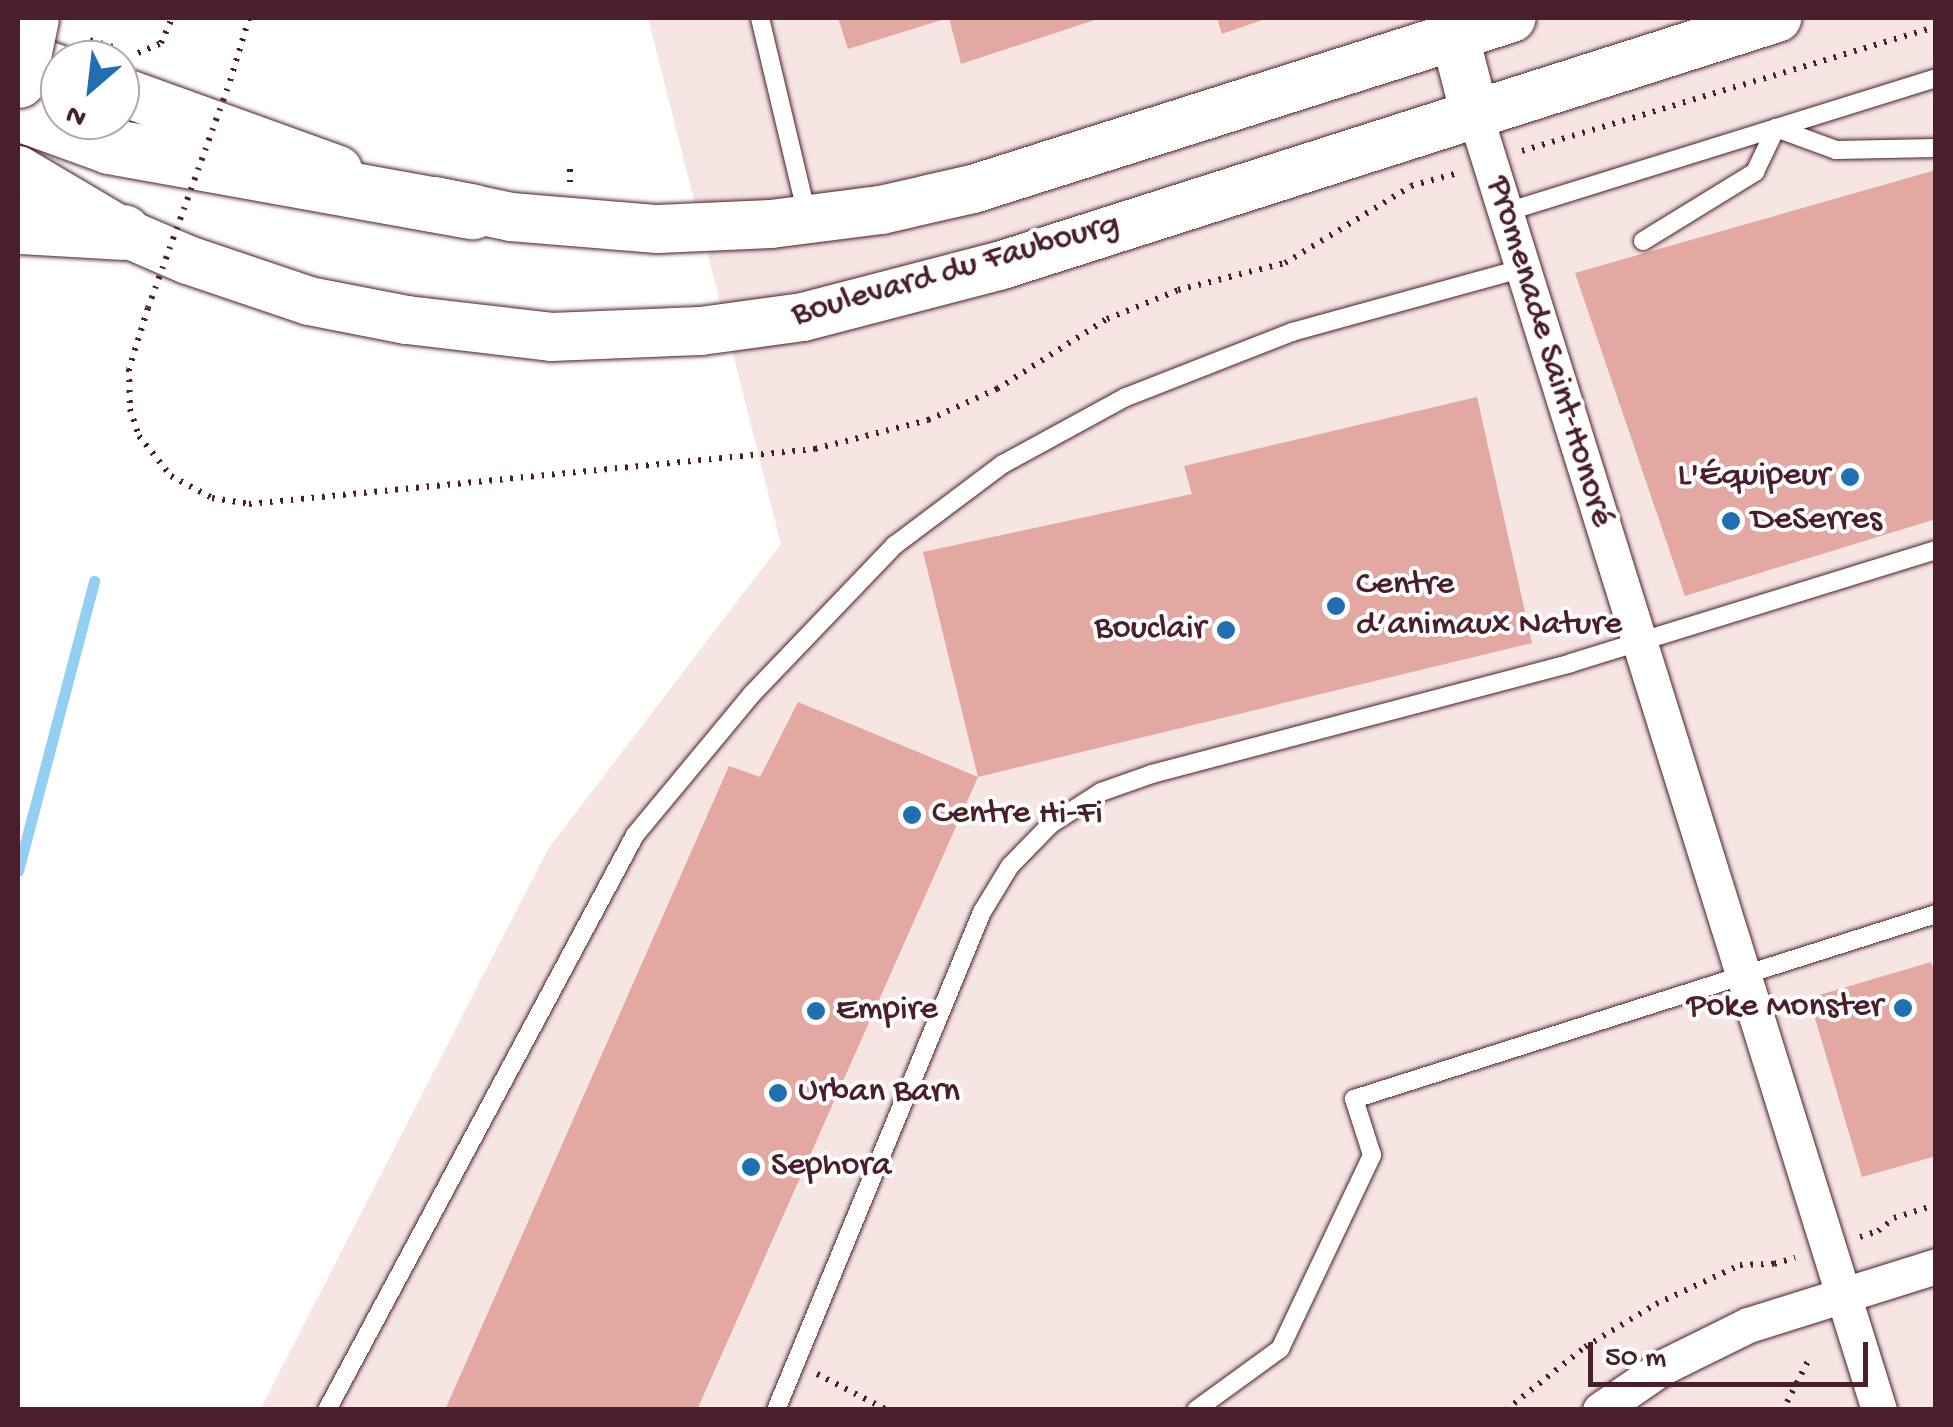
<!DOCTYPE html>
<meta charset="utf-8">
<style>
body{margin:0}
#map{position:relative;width:1953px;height:1427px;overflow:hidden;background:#fff;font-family:"Gochi Hand",sans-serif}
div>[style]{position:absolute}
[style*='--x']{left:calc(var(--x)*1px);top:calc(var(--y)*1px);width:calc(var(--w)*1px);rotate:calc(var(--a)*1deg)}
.built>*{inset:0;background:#f6e5e3}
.stream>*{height:11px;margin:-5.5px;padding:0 5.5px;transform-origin:5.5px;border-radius:5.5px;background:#93cff3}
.building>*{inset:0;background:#e2a8a1}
.path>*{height:6px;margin-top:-3px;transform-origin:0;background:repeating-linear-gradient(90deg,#4a1f2b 0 2.5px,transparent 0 10.5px)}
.roads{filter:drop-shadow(0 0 2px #4a1f2b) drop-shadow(0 0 2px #4a1f2b)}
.lane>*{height:18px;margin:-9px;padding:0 9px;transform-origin:9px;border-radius:9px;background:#fff}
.street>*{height:35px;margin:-17.5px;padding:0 17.5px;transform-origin:17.5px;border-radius:17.5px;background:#fff}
.secondary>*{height:48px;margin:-24px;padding:0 24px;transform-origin:24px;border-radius:24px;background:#fff}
.highway>*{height:55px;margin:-27.5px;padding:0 27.5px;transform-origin:27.5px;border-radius:27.5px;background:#fff}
.path-bridge>*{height:6px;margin-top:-3px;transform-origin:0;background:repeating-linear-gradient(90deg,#4a1f2b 0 2.5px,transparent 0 10.5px)}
.bridges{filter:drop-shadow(0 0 2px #4a1f2b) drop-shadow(0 0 2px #4a1f2b)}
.highway-bridge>*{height:55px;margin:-27.5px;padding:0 27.5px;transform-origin:27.5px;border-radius:27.5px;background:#fff}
.dots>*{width:28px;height:28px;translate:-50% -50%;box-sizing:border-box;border:5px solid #fff;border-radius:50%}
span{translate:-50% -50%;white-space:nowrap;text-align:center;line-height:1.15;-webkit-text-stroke:8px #fff;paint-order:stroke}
.street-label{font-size:35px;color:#4a1f2b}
.poi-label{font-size:35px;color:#4a1f2b}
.right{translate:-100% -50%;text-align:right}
.left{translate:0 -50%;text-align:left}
.frame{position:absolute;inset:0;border:20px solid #4a1f2b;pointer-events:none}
.north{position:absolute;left:40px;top:40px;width:100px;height:100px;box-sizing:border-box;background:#fff;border:2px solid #b7a5aa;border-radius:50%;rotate:208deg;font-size:28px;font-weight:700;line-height:40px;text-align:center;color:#4a1f2b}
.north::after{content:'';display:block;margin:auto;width:35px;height:45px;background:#1f6fb2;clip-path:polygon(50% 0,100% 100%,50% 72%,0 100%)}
.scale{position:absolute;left:1588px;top:1342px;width:280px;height:45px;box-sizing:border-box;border:5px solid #4a1f2b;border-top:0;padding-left:12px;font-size:30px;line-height:35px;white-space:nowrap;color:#4a1f2b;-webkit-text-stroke:8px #fff;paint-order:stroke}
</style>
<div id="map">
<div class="built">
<i style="clip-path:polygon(648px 18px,1935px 18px,1935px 1409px,260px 1410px,548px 849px,781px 544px)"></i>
</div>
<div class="stream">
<i style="--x:18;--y:871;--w:300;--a:-75.3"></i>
</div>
<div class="building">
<i style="clip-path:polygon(838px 18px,948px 18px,848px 49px)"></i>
<i style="clip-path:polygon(949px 18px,1101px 18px,961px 64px)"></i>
<i style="clip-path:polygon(1217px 18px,1268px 18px,1222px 34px)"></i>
<i style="clip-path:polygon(1936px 170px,1936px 519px,1685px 596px,1575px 273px)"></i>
<i style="clip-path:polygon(1477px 397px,1532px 643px,978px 777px,923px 552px,1192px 494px,1184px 466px)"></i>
<i style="clip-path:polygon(798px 702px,978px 777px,697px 1410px,445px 1410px,729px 766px,760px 777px)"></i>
<i style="clip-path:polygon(1931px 962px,1936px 978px,1936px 1156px,1862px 1177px,1809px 998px)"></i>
</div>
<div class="path">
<i style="--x:90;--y:40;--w:27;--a:17"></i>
<i style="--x:138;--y:53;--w:25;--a:-23"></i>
<i style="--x:161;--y:43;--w:27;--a:-66"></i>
<i style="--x:230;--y:81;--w:66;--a:-73.2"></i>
<i style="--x:1522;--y:151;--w:432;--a:-16.7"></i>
<i style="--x:570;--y:182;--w:19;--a:-90"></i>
<i style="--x:148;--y:308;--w:64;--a:107.3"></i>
<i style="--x:129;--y:369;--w:40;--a:88.6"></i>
<i style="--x:130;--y:409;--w:28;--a:72"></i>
<i style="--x:139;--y:436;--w:51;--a:51.3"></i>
<i style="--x:171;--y:476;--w:47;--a:28.2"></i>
<i style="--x:212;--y:498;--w:37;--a:9"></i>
<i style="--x:249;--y:504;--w:569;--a:-5.55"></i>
<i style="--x:815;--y:449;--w:117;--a:-14.4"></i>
<i style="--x:928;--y:420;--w:76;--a:-24.2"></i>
<i style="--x:997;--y:389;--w:130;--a:-32.5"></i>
<i style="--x:1107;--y:319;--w:77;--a:-22.2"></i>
<i style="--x:1178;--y:290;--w:110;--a:-14.2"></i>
<i style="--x:1285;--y:263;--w:148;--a:-31.4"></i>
<i style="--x:1411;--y:186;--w:49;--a:-15.5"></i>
<i style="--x:1860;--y:1237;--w:19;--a:-18"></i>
<i style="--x:1878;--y:1231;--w:21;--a:-39"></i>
<i style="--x:1894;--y:1218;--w:44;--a:-17.2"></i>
<i style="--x:817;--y:1374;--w:79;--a:27.2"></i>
<i style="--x:1787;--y:1402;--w:46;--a:-62.9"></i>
<i style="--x:1506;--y:1410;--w:101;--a:-38.6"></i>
<i style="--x:1585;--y:1347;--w:83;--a:-31.2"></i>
<i style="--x:1656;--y:1304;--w:93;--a:-24.9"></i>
<i style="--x:1740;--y:1265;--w:34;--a:-2"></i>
<i style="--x:1774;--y:1264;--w:22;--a:-16"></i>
</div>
<div class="roads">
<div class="lane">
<i style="--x:760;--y:18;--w:204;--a:76.6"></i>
<i style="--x:1503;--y:213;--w:454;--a:-17.3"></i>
<i style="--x:1643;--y:241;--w:132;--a:-31.6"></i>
<i style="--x:1755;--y:172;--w:49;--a:-64.5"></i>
<i style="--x:1776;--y:128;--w:64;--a:20.1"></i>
<i style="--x:1836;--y:150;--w:100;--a:-1.1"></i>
<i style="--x:327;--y:1410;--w:652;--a:-61.82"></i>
<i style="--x:635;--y:835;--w:183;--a:-50.3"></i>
<i style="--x:752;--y:694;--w:207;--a:-46.2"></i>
<i style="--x:895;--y:545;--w:135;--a:-36.9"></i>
<i style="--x:1003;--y:464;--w:140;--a:-28.6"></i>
<i style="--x:1126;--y:397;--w:178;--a:-21.4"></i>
<i style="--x:1292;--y:332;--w:238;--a:-15.4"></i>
<i style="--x:776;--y:1410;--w:539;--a:-67.53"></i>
<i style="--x:982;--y:912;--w:54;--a:-58.7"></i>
<i style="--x:1010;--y:866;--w:59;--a:-45.7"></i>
<i style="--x:1051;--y:824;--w:59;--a:-32.6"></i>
<i style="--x:1101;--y:792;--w:54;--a:-19.4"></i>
<i style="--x:1152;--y:774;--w:433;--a:-14.8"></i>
<i style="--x:1571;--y:663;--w:382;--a:-17.2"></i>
<i style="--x:1196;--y:1410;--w:104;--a:-36"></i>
<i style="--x:1280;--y:1349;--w:215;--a:-64.6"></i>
<i style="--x:1372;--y:1155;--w:59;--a:-107.8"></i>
<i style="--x:1354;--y:1099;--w:611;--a:-17.63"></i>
</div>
<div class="street">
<i style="--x:1475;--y:115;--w:1357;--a:72.67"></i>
<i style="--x:1600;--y:1410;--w:74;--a:-34.5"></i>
<i style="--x:1661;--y:1368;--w:97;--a:-26.3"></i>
<i style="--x:1748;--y:1325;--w:197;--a:-17.4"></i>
</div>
<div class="secondary">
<i style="--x:1455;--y:37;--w:81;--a:75.6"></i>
<i style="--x:18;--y:54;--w:45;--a:20.9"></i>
<i style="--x:120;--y:91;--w:232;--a:19.9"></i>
<i style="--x:18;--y:170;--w:122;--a:30.6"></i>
<i style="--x:123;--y:232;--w:71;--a:23.3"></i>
<i style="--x:188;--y:260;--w:128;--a:18.7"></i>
<i style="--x:309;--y:301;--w:100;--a:11"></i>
<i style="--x:407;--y:320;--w:145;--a:6.7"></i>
<i style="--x:551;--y:337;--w:150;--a:-2.3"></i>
<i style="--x:701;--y:331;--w:103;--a:-7.8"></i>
<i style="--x:803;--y:317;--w:203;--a:-14.6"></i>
<i style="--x:999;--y:266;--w:817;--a:-17.68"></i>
<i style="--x:435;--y:201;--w:78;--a:11.9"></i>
<i style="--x:511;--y:217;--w:147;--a:4.7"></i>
<i style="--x:658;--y:229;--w:113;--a:-2.5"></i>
<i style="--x:771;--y:224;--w:111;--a:-7.3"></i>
<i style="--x:881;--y:210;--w:94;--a:-12.9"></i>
<i style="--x:973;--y:189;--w:565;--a:-17.6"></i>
</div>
<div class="highway">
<i style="--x:18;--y:113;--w:97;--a:19.9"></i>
<i style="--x:109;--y:146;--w:369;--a:10.2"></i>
<i style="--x:18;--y:226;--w:105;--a:3.3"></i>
</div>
</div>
<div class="path-bridge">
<i style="--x:148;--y:308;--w:241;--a:-70.1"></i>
</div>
<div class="bridges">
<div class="highway-bridge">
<i style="--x:18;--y:80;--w:63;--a:-78.2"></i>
</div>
</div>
<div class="dots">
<i style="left:1850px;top:477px;background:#1f6fb2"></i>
<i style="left:1731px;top:521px;background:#1f6fb2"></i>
<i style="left:1336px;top:606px;background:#1f6fb2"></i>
<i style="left:1226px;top:630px;background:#1f6fb2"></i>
<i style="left:912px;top:815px;background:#1f6fb2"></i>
<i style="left:1903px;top:1008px;background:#1f6fb2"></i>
<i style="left:816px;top:1011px;background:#1f6fb2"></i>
<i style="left:778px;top:1093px;background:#1f6fb2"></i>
<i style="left:751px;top:1167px;background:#1f6fb2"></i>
</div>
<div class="street-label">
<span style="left:956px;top:271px;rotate:-16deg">Boulevard du Faubourg</span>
<span style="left:1548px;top:352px;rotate:73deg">Promenade Saint-Honoré</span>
</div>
<div class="poi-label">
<span class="right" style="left:1830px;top:477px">L'Équipeur</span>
<span class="left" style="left:1751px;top:521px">DeSerres</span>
<span class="left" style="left:1356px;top:606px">Centre<br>d’animaux Nature</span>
<span class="right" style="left:1206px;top:630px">Bouclair</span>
<span class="left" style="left:932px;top:815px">Centre Hi-Fi</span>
<span class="right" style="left:1883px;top:1008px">Poke Monster</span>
<span class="left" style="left:836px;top:1011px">Empire</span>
<span class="left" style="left:798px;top:1093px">Urban Barn</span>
<span class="left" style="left:771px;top:1167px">Sephora</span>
</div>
<div class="frame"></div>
<div class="north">N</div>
<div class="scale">50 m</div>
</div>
